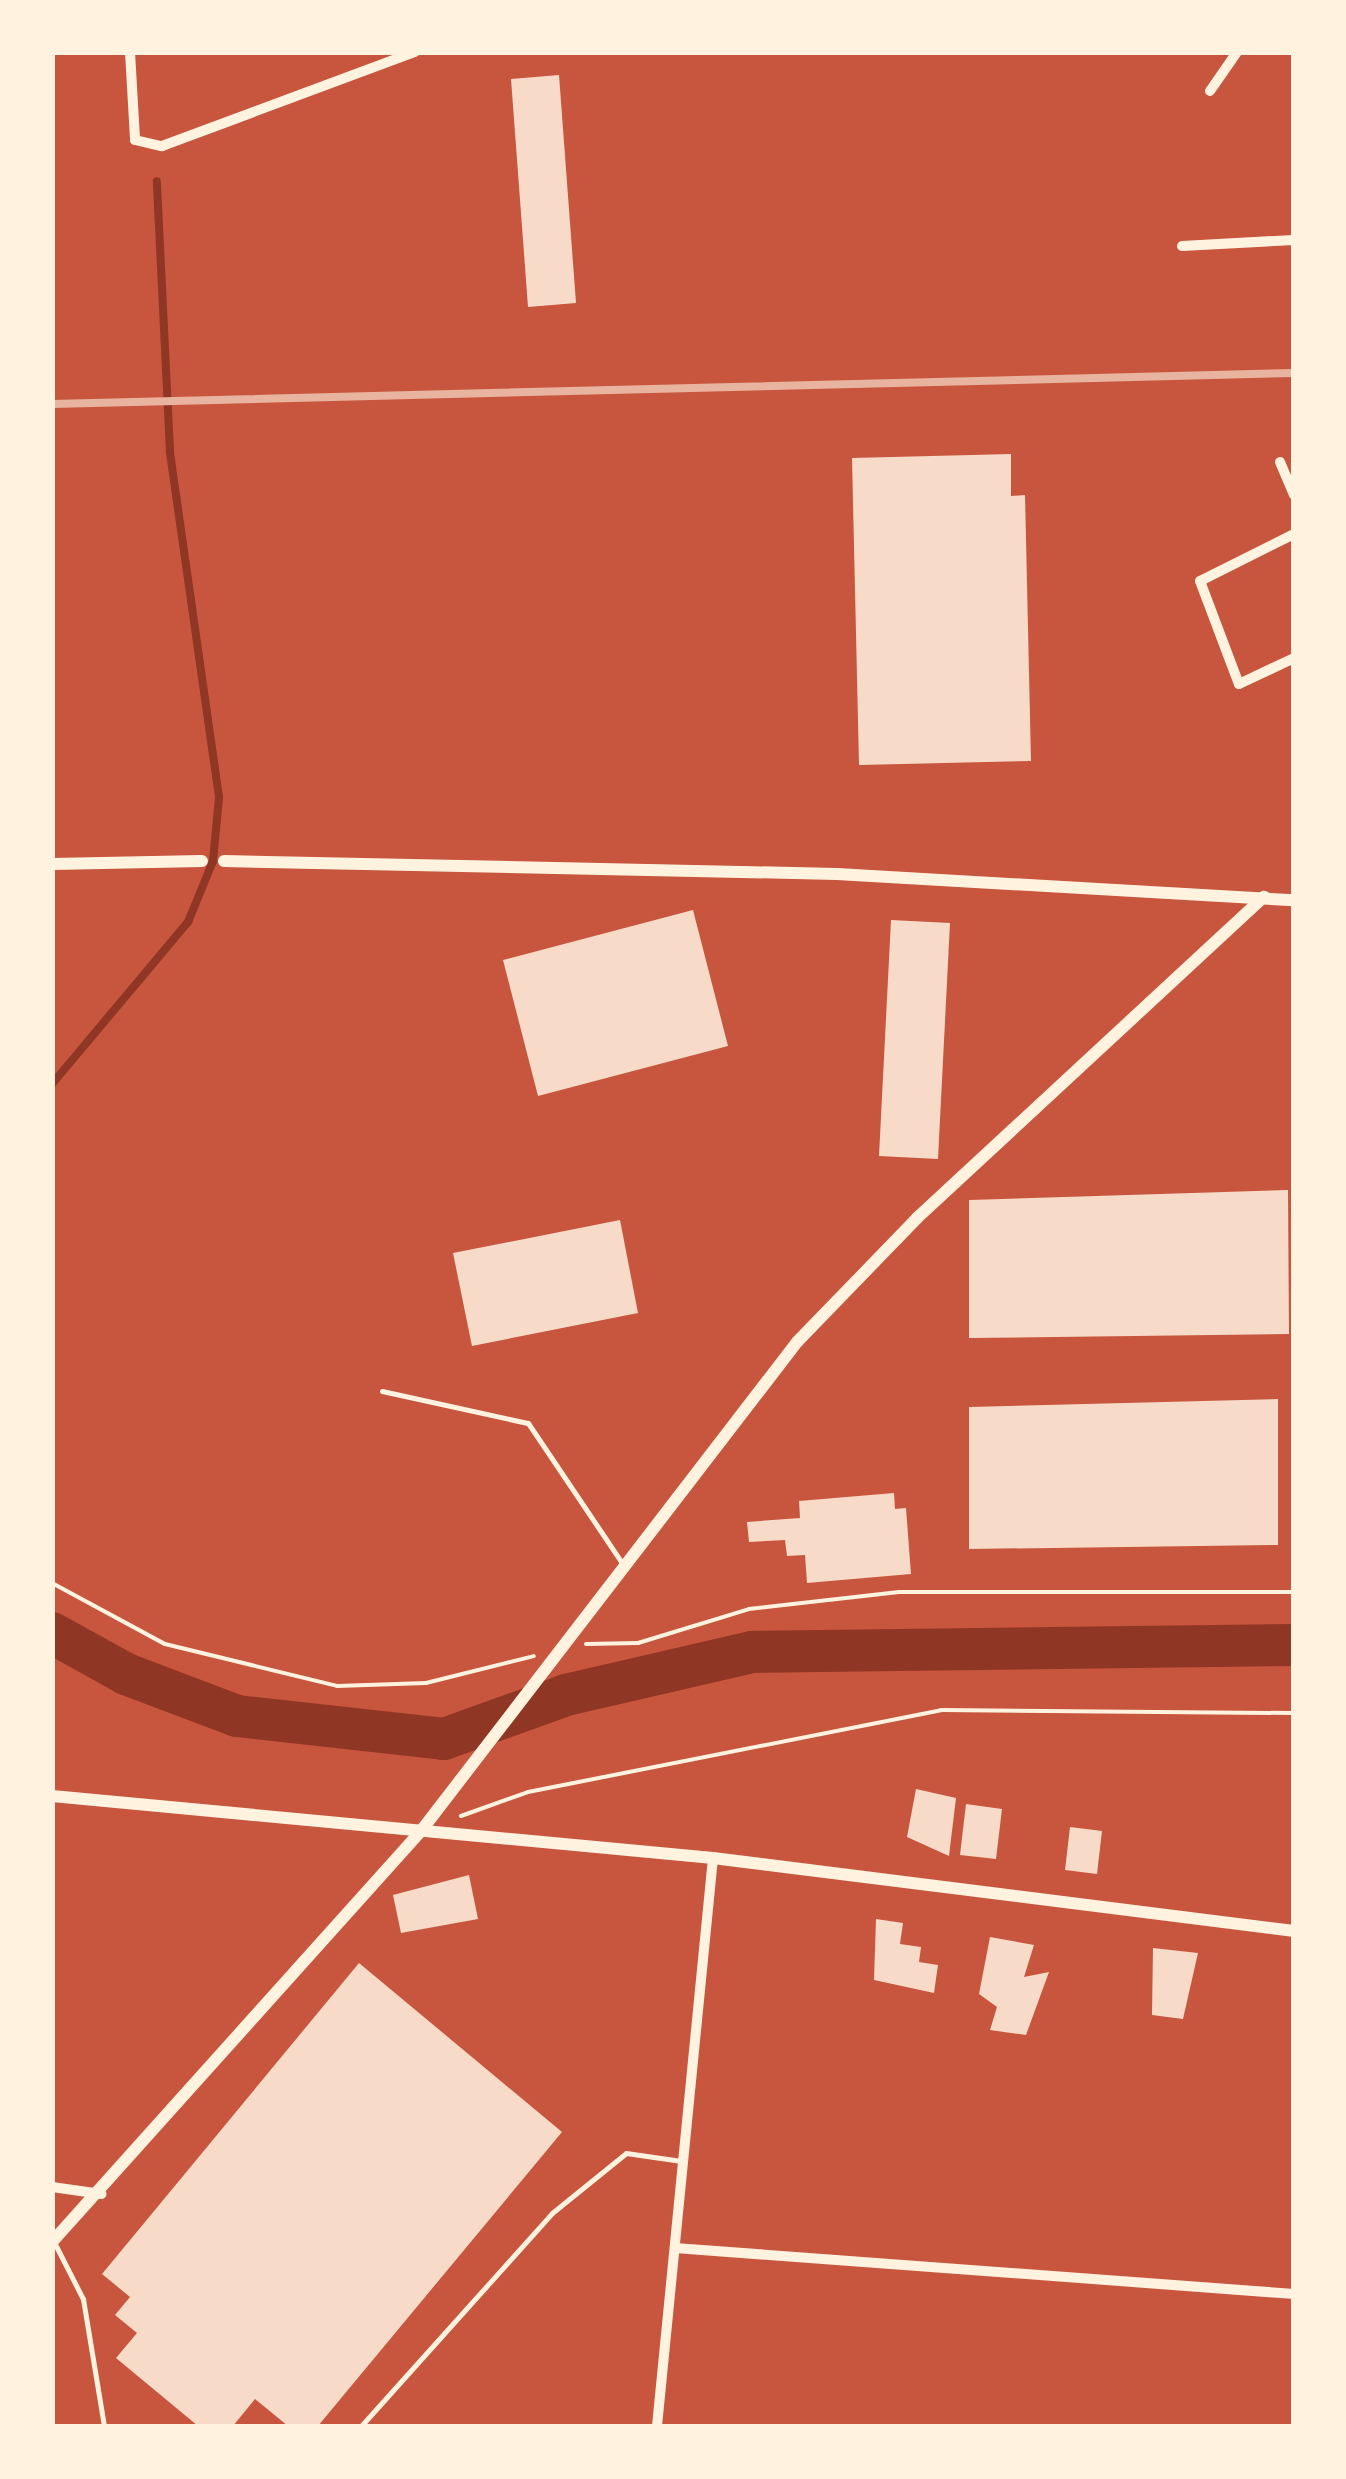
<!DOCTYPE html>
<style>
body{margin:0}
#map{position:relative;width:1346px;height:2479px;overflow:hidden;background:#c8553d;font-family:"Sofia Sans Condensed",sans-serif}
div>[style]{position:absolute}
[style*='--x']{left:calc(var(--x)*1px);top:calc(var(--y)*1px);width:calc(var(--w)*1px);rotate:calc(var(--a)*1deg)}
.stream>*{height:8px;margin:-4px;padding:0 4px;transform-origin:4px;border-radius:4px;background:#8f3625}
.river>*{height:42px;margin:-21px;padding:0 21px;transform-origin:21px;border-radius:21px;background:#8f3625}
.building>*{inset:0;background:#f7dbc8}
.path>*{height:4px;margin:-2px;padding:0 2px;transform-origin:2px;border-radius:2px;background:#fff3e0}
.service>*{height:5px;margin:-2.5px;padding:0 2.5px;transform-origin:2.5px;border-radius:2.5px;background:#fff3e0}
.minor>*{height:10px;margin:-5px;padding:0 5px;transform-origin:5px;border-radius:5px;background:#fff3e0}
.tertiary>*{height:12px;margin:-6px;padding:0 6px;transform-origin:6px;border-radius:6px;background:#fff3e0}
.rail>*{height:8px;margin:-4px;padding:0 4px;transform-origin:4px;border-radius:4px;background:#e9b49f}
span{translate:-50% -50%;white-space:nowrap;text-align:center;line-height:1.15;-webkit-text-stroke:10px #fff3e0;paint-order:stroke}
.frame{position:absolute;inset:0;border:55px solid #fff3e0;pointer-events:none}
</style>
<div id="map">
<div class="stream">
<i style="--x:52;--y:1084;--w:212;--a:-50"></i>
<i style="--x:188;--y:922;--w:66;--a:-67.7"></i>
<i style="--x:213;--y:861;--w:64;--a:-84.6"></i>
<i style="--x:219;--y:797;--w:349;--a:-98.1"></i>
<i style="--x:170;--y:451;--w:270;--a:-92.8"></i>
</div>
<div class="river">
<i style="--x:52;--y:1633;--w:85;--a:29"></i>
<i style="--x:126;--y:1674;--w:119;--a:20.7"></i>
<i style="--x:237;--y:1716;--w:208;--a:6.3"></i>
<i style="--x:444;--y:1739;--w:130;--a:-19.8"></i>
<i style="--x:566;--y:1695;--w:191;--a:-13"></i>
<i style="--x:752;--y:1652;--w:542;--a:-0.74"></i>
</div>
<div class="building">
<i style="clip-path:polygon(559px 75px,576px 303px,528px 307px,511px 79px)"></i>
<i style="clip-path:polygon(1011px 454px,1011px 496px,1025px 495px,1031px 761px,859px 765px,852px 458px)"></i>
<i style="clip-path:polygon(693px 910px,728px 1046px,538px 1096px,503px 960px)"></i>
<i style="clip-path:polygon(891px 920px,950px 923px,938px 1159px,879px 1156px)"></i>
<i style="clip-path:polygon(1288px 1190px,1289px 1334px,969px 1338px,969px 1200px)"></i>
<i style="clip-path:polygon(620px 1220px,638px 1313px,472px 1346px,453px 1253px)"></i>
<i style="clip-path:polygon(1278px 1399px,1278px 1545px,969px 1549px,969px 1407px)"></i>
<i style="clip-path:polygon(894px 1493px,895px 1509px,906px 1508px,911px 1574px,807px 1583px,805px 1555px,787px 1556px,785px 1540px,749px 1542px,747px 1522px,800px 1518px,799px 1501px)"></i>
<i style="clip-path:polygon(916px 1789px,956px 1798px,949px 1856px,907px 1837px)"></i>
<i style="clip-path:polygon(966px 1804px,1002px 1809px,996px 1859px,960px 1855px)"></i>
<i style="clip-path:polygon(1070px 1827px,1102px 1831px,1097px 1874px,1065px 1870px)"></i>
<i style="clip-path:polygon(469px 1875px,478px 1919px,401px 1933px,393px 1895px)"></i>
<i style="clip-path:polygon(876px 1919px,903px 1923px,900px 1944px,921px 1947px,919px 1962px,938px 1965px,934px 1993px,874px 1980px)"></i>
<i style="clip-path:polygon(990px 1937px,1034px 1945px,1024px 1977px,1049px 1972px,1026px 2035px,990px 2030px,997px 2007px,979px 1994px)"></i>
<i style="clip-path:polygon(1153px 1948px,1198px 1953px,1183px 2019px,1152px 2015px)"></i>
<i style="clip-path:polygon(359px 1963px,562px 2132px,318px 2426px,288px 2426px,255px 2399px,233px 2426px,198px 2426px,116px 2358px,137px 2333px,115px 2315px,130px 2297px,102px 2274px)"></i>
</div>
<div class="path">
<i style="--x:52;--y:1583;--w:128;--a:28.4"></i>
<i style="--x:165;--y:1644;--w:177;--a:13.7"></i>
<i style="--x:337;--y:1686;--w:89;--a:-1.9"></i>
<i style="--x:426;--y:1683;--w:111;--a:-14"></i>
<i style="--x:586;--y:1644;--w:52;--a:-1.1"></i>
<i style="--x:638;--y:1643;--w:116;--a:-17"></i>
<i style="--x:749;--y:1609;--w:151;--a:-6.5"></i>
<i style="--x:899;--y:1592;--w:395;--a:0"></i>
<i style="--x:461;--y:1816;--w:71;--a:-19.7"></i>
<i style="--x:528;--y:1792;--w:421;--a:-11.2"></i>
<i style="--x:941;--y:1710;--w:353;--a:0.5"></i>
</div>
<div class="service">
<i style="--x:382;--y:1391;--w:149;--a:12.4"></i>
<i style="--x:528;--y:1423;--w:169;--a:56.1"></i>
<i style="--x:55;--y:2244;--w:62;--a:63"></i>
<i style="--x:83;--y:2299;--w:129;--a:80.6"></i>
<i style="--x:361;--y:2426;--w:286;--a:-48.1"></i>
<i style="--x:552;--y:2213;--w:95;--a:-39"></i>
<i style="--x:626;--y:2153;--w:56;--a:8.3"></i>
</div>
<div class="minor">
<i style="--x:130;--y:52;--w:88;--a:86.7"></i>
<i style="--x:135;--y:140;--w:28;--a:13"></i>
<i style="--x:162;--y:146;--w:270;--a:-20.4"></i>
<i style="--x:1210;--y:91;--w:47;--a:-55.3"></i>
<i style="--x:1182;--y:246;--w:112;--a:-3.1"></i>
<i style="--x:1280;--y:462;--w:36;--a:67"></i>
<i style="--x:1294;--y:534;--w:105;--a:153.4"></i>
<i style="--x:1200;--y:581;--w:110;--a:69.3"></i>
<i style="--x:1239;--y:684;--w:61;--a:-25.3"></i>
<i style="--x:52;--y:2187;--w:50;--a:8"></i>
<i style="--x:675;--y:2248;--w:621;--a:4.25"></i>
<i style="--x:657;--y:2426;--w:571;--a:-84.37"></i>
</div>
<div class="tertiary">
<i style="--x:224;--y:861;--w:613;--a:1.21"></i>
<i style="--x:837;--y:874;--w:458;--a:3.3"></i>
<i style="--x:52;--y:864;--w:150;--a:-1.1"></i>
<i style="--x:52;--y:1796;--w:664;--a:5.36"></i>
<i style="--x:713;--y:1858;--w:586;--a:7.16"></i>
<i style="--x:52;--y:2242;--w:552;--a:-48.08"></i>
<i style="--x:421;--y:1831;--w:617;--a:-52.44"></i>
<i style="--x:797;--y:1342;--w:173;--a:-45.9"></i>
<i style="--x:917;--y:1218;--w:473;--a:-42.8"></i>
</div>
<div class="rail">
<i style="--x:52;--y:404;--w:1242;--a:-1.43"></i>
</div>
<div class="frame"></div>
</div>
